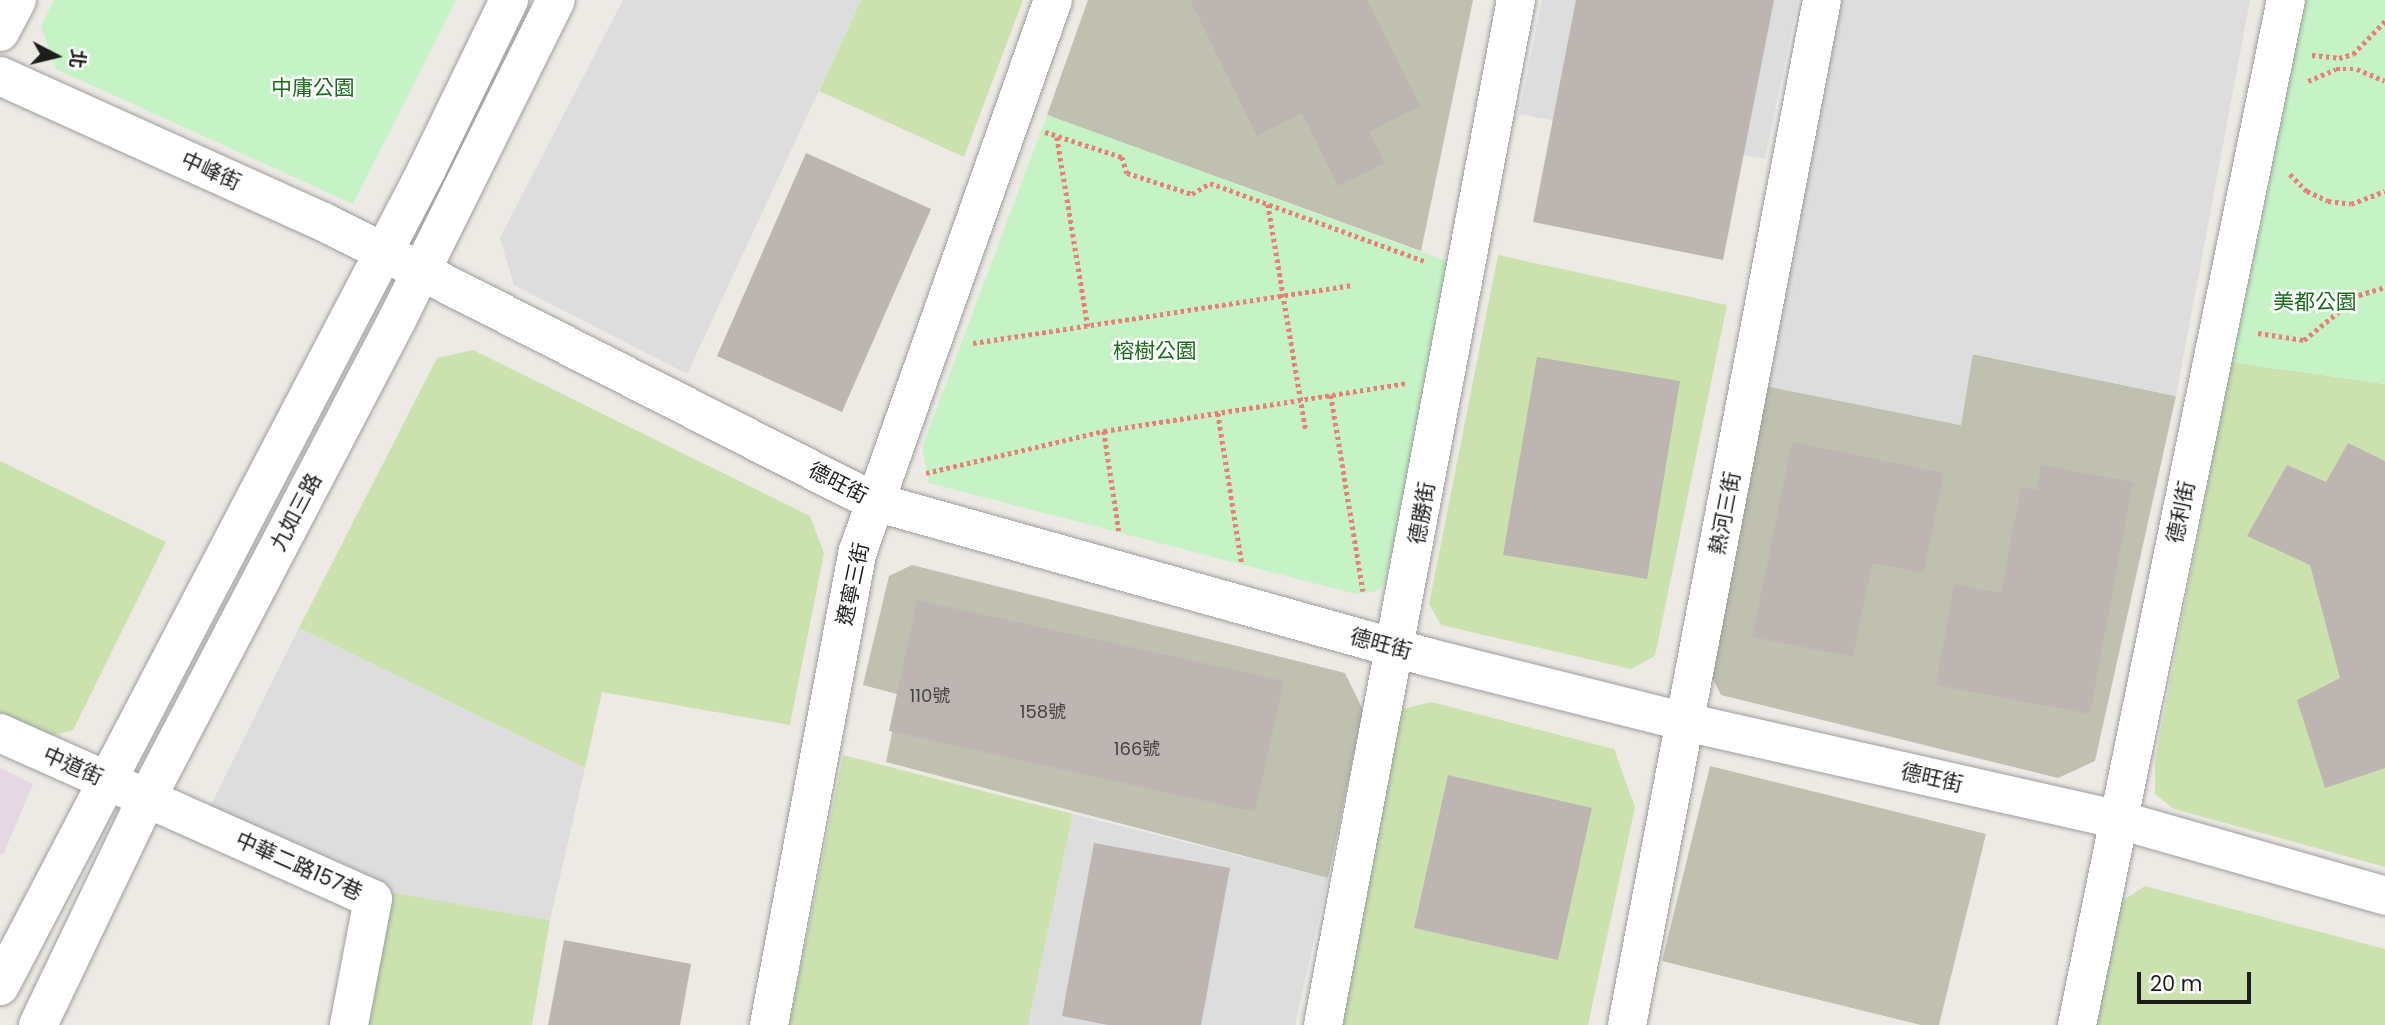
<!DOCTYPE html>
<meta charset="utf-8">
<style>
body{margin:0}
#map{position:relative;width:2385px;height:1025px;overflow:hidden;background:#ede9e4;font-family:Poppins,"Noto Sans TC",sans-serif}
div>[style]{position:absolute}
[style*='--x']{left:calc(var(--x)*1px);top:calc(var(--y)*1px);width:calc(var(--w)*1px);rotate:calc(var(--a)*1deg)}
.industrial>*{inset:0;background:#e5d7e3}
.construction>*{inset:0;background:#c0c0b0}
.grass>*{inset:0;background:#cbe2af}
.park>*{inset:0;background:#c5f3c6}
.parking>*{inset:0;background:#ddd}
.building>*{inset:0;background:#bdb5b1}
.path>*{height:4.5px;margin-top:-2.25px;transform-origin:0;background:repeating-linear-gradient(90deg,#ea7e78 0 3.5px,transparent 0 7px)}
.roads{filter:drop-shadow(0 0 2px #9e9e9e) drop-shadow(0 0 2px #9e9e9e)}
.minor>*{height:38px;margin:-19px;padding:0 19px;transform-origin:19px;border-radius:19px;background:#fff}
span{translate:-50% -50%;white-space:nowrap;text-align:center;line-height:1.15;-webkit-text-stroke:5px #fff;paint-order:stroke}
.number-label{font-size:18px;color:#454342}
.number-label span{-webkit-text-stroke-width:0}
.park-label{font-size:21px;color:#186e1a}
.street-label{font-size:21px;color:#1d1d1d}
.north{position:absolute;left:21px;top:21px;width:70px;height:70px;-webkit-text-stroke:5px #fff;paint-order:stroke;rotate:97deg;font-size:19px;font-weight:700;line-height:28px;text-align:center;color:#1d1d1d}
.north::after{content:'';display:block;margin:auto;width:24px;height:32px;background:#1d1d1d;clip-path:polygon(50% 0,100% 100%,50% 72%,0 100%)}
.scale{position:absolute;left:2137px;top:972px;width:114px;height:32px;box-sizing:border-box;border:4px solid #1d1d1d;border-top:0;padding-left:9px;font-size:21px;line-height:24px;white-space:nowrap;color:#1d1d1d;-webkit-text-stroke:5px #fff;paint-order:stroke}
</style>
<div id="map">
<div class="industrial">
<i style="clip-path:polygon(0 768px,33px 784px,3px 855px,0 854px)"></i>
</div>
<div class="construction">
<i style="clip-path:polygon(1088px 0,1473px 0,1421px 251px,1047px 115px)"></i>
<i style="clip-path:polygon(1972px 354px,2176px 396px,2095px 761px,2058px 778px,1721px 695px,1706px 666px,1761px 385px,1961px 425px)"></i>
<i style="clip-path:polygon(912px 565px,1345px 673px,1363px 710px,1328px 878px,886px 762px,900px 695px,863px 685px,889px 576px)"></i>
<i style="clip-path:polygon(1710px 766px,1986px 834px,1939px 1025px,1921px 1025px,1662px 961px)"></i>
</div>
<div class="grass">
<i style="clip-path:polygon(861px 0,1023px 0,964px 157px,819px 91px)"></i>
<i style="clip-path:polygon(1498px 255px,1727px 305px,1655px 656px,1631px 669px,1441px 625px,1429px 604px)"></i>
<i style="clip-path:polygon(473px 350px,810px 516px,824px 553px,790px 725px,602px 692px,585px 768px,299px 628px,437px 358px)"></i>
<i style="clip-path:polygon(2231px 362px,2385px 384px,2385px 867px,2174px 809px,2155px 794px,2155px 761px)"></i>
<i style="clip-path:polygon(0 461px,166px 542px,73px 730px,44px 738px,0 718px)"></i>
<i style="clip-path:polygon(1431px 702px,1614px 749px,1635px 807px,1588px 1025px,1334px 1025px,1399px 710px)"></i>
<i style="clip-path:polygon(843px 755px,1073px 814px,1028px 1025px,789px 1025px)"></i>
<i style="clip-path:polygon(2145px 886px,2385px 949px,2385px 1025px,2095px 1025px,2119px 903px)"></i>
<i style="clip-path:polygon(378px 890px,550px 920px,532px 1025px,353px 1025px)"></i>
</div>
<div class="park">
<i style="clip-path:polygon(54px 0,456px 0,353px 204px,56px 69px,41px 26px)"></i>
<i style="clip-path:polygon(2305px 0,2385px 0,2385px 384px,2231px 362px)"></i>
<i style="clip-path:polygon(1047px 115px,1454px 264px,1389px 566px,1384px 585px,1376px 591px,1356px 594px,929px 483px,922px 448px)"></i>
</div>
<div class="parking">
<i style="clip-path:polygon(623px 0,861px 0,687px 374px,514px 285px,500px 238px)"></i>
<i style="clip-path:polygon(1542px 0,1798px 0,1765px 159px,1519px 114px)"></i>
<i style="clip-path:polygon(1834px 0,2250px 0,2176px 396px,1973px 354px,1961px 425px,1761px 385px)"></i>
<i style="clip-path:polygon(299px 628px,585px 768px,550px 920px,378px 890px,206px 815px)"></i>
<i style="clip-path:polygon(1073px 814px,1328px 878px,1295px 1025px,1028px 1025px)"></i>
</div>
<div class="building">
<i style="clip-path:polygon(1190px 0,1367px 0,1420px 106px,1369px 132px,1385px 163px,1338px 186px,1302px 113px,1257px 136px)"></i>
<i style="clip-path:polygon(1576px 0,1774px 0,1723px 260px,1533px 222px)"></i>
<i style="clip-path:polygon(806px 153px,931px 209px,842px 412px,717px 356px)"></i>
<i style="clip-path:polygon(1537px 357px,1680px 381px,1647px 579px,1503px 555px)"></i>
<i style="clip-path:polygon(1792px 442px,1944px 473px,1924px 573px,1872px 563px,1853px 657px,1752px 637px)"></i>
<i style="clip-path:polygon(2348px 443px,2385px 461px,2385px 768px,2325px 788px,2297px 700px,2340px 678px,2310px 565px,2247px 536px,2287px 465px,2326px 482px)"></i>
<i style="clip-path:polygon(2041px 465px,2133px 482px,2090px 714px,1936px 685px,1954px 584px,2001px 593px,2021px 487px,2037px 490px)"></i>
<i style="clip-path:polygon(917px 600px,1284px 681px,1255px 812px,889px 731px)"></i>
<i style="clip-path:polygon(1448px 775px,1592px 808px,1558px 960px,1414px 928px)"></i>
<i style="clip-path:polygon(1094px 843px,1230px 868px,1201px 1025px,1108px 1025px,1062px 1016px)"></i>
<i style="clip-path:polygon(564px 940px,691px 964px,680px 1025px,548px 1025px)"></i>
</div>
<div class="path">
<i style="--x:2312;--y:55;--w:27;--a:6"></i>
<i style="--x:2339;--y:58;--w:15;--a:-16"></i>
<i style="--x:2353;--y:54;--w:46;--a:-45.9"></i>
<i style="--x:2308;--y:81;--w:30;--a:-23"></i>
<i style="--x:2336;--y:69;--w:21;--a:0"></i>
<i style="--x:2357;--y:69;--w:30;--a:23"></i>
<i style="--x:1045;--y:132;--w:81;--a:18"></i>
<i style="--x:1122;--y:157;--w:17;--a:73"></i>
<i style="--x:1127;--y:173;--w:68;--a:17.9"></i>
<i style="--x:1192;--y:194;--w:21;--a:-31"></i>
<i style="--x:1210;--y:183;--w:231;--a:20"></i>
<i style="--x:1057;--y:137;--w:192;--a:80.7"></i>
<i style="--x:2290;--y:174;--w:24;--a:45"></i>
<i style="--x:2307;--y:191;--w:23;--a:25"></i>
<i style="--x:2328;--y:201;--w:23;--a:7"></i>
<i style="--x:2351;--y:204;--w:36;--a:-21"></i>
<i style="--x:1268;--y:204;--w:230;--a:80.5"></i>
<i style="--x:2258;--y:333;--w:47;--a:8.7"></i>
<i style="--x:2304;--y:340;--w:71;--a:-39.3"></i>
<i style="--x:2359;--y:295;--w:27;--a:-17"></i>
<i style="--x:973;--y:343;--w:384;--a:-8.7"></i>
<i style="--x:1331;--y:395;--w:199;--a:80.7"></i>
<i style="--x:1218;--y:413;--w:153;--a:81"></i>
<i style="--x:1104;--y:431;--w:101;--a:81.5"></i>
<i style="--x:926;--y:473;--w:183;--a:-13.3"></i>
<i style="--x:1104;--y:431;--w:306;--a:-9"></i>
</div>
<div class="roads">
<div class="minor">
<i style="--x:0;--y:32;--w:36;--a:-62"></i>
<i style="--x:0;--y:76;--w:355;--a:24.3"></i>
<i style="--x:324;--y:222;--w:618;--a:26.94"></i>
<i style="--x:875;--y:502;--w:573;--a:15.68"></i>
<i style="--x:1427;--y:657;--w:266;--a:14.1"></i>
<i style="--x:1685;--y:722;--w:445;--a:12.7"></i>
<i style="--x:2119;--y:820;--w:277;--a:15.9"></i>
<i style="--x:0;--y:733;--w:408;--a:24"></i>
<i style="--x:373;--y:899;--w:128;--a:100.8"></i>
<i style="--x:0;--y:986;--w:920;--a:-62.4"></i>
<i style="--x:426;--y:171;--w:190;--a:-64.1"></i>
<i style="--x:38;--y:1025;--w:252;--a:-64.4"></i>
<i style="--x:147;--y:798;--w:539;--a:-62.39"></i>
<i style="--x:397;--y:320;--w:357;--a:-63.6"></i>
<i style="--x:769;--y:1025;--w:482;--a:-79.4"></i>
<i style="--x:858;--y:551;--w:584;--a:-70.51"></i>
<i style="--x:1323;--y:1025;--w:1043;--a:-79.34"></i>
<i style="--x:1627;--y:1025;--w:1043;--a:-79.23"></i>
<i style="--x:2077;--y:1025;--w:1046;--a:-78.48"></i>
</div>
</div>
<div class="number-label">
<span style="left:930px;top:696px">110號</span>
<span style="left:1043px;top:712px">158號</span>
<span style="left:1137px;top:749px">166號</span>
</div>
<div class="park-label">
<span style="left:313px;top:88px">中庸公園</span>
<span style="left:2315px;top:302px">美都公園</span>
<span style="left:1155px;top:351px">榕樹公園</span>
</div>
<div class="street-label">
<span style="left:211px;top:171px;rotate:24deg">中峰街</span>
<span style="left:838px;top:483px;rotate:27deg">德旺街</span>
<span style="left:296px;top:512px;rotate:-62deg">九如三路</span>
<span style="left:2181px;top:512px;rotate:-78deg">德利街</span>
<span style="left:1422px;top:513px;rotate:-80deg">德勝街</span>
<span style="left:1725px;top:513px;rotate:-79deg">熱河三街</span>
<span style="left:853px;top:584px;rotate:-78deg">遼寧三街</span>
<span style="left:1381px;top:644px;rotate:15deg">德旺街</span>
<span style="left:73px;top:766px;rotate:24deg">中道街</span>
<span style="left:1932px;top:778px;rotate:13deg">德旺街</span>
<span style="left:299px;top:866px;rotate:24deg">中華二路157巷</span>
</div>
<div class="north">北</div>
<div class="scale">20 m</div>
</div>
